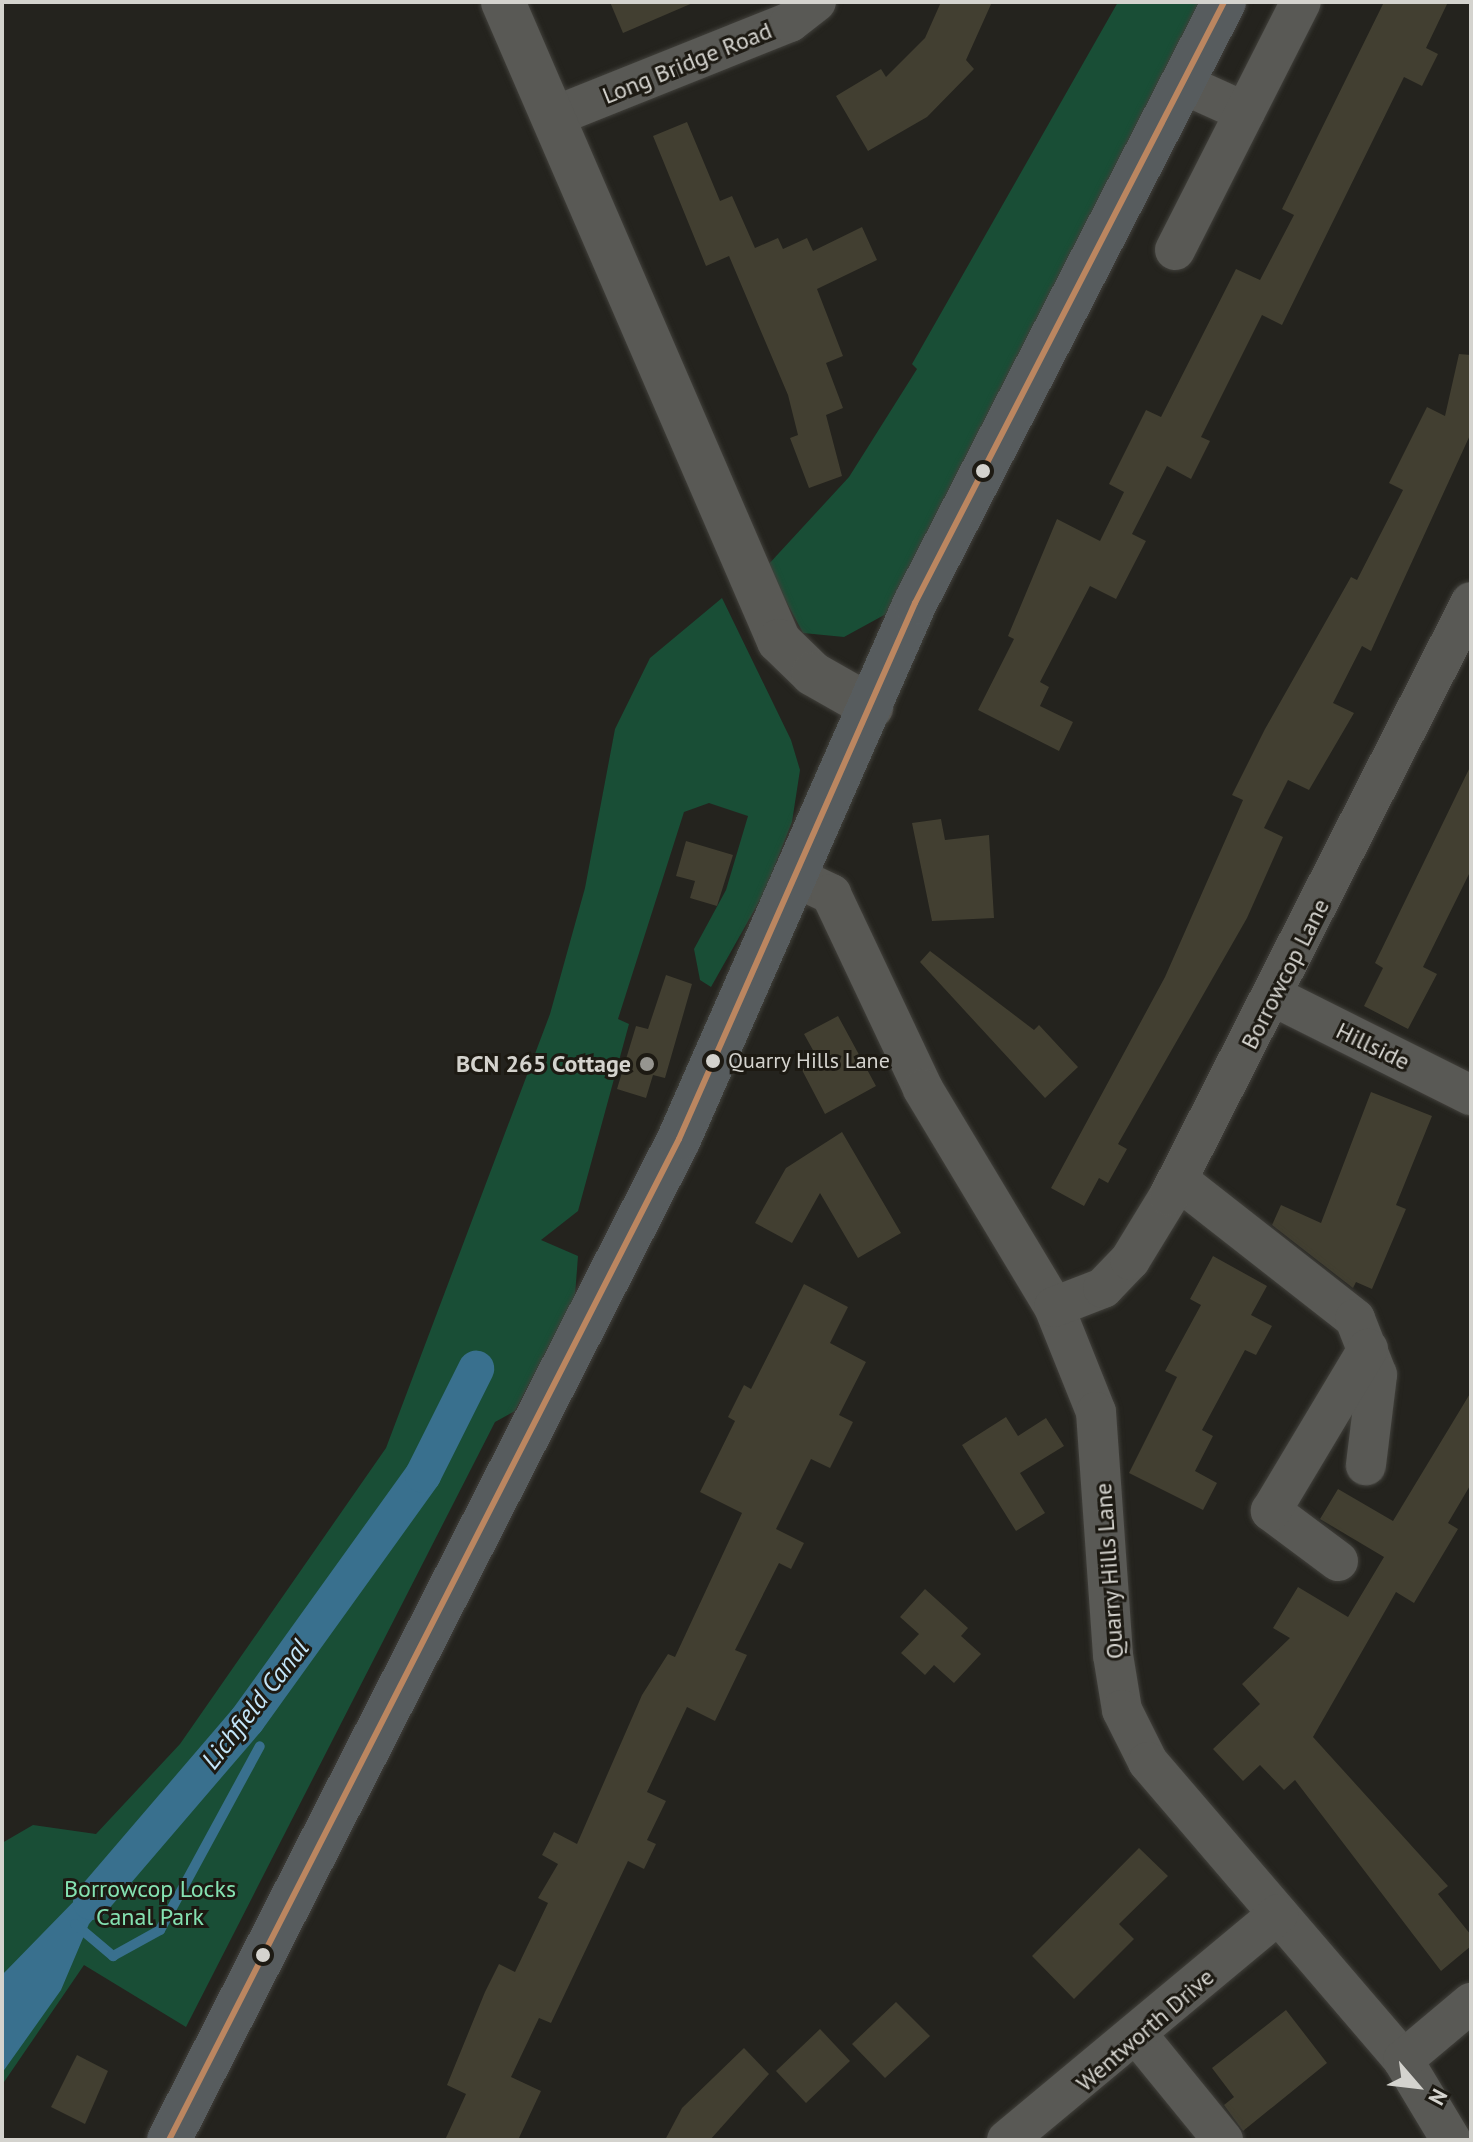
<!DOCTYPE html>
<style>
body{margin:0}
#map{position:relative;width:1473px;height:2142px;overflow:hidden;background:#24231e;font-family:"PT Sans",sans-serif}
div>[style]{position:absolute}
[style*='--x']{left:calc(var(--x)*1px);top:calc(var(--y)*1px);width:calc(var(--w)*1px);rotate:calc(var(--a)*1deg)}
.green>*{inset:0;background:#194e36}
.water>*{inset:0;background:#39708e}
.stream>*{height:10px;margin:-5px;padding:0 5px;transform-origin:5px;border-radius:5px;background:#39708e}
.canal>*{height:36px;margin:-18px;padding:0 18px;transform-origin:18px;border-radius:18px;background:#39708e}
.building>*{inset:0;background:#423f31}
.roads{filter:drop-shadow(0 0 2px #41403b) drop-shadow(0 0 2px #41403b)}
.minor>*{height:40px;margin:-20px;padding:0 20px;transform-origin:20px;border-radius:20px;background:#595955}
.tertiary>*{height:44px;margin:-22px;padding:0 22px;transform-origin:22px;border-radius:22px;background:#595955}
.primary>*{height:44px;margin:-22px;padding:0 22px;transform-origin:22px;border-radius:22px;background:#575c5e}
.bus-1>*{height:6px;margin:-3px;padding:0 3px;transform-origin:3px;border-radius:3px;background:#bb8660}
.dots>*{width:22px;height:22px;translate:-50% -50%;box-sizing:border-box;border:4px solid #1d1a13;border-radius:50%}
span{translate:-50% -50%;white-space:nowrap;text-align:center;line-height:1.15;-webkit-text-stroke:6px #1d1a13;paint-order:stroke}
.bus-label{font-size:22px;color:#d4d3ce}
.left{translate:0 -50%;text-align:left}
.street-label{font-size:24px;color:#d4d3ce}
.poi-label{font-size:24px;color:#d4d3ce;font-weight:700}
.right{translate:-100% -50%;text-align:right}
.park-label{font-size:24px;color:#85e2b2}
.water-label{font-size:26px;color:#c4e6fa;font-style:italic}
.frame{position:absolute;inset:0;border:4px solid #d4d3ce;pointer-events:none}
.north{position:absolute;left:1377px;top:2046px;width:80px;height:80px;-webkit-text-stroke:6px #1d1a13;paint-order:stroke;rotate:118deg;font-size:22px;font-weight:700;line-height:32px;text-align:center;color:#d4d3ce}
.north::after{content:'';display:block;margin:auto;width:28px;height:36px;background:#d4d3ce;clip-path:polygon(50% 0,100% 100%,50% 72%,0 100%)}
</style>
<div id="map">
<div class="green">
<i style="clip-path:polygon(1118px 2px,1209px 2px,886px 614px,844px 637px,803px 633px,767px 566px,849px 477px,917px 369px,912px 364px)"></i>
<i style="clip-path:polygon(722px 598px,791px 740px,800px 770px,792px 822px,764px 893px,711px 987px,700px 980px,694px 949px,726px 890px,748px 816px,709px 803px,684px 812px,618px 1019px,629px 1024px,578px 1211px,541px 1240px,578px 1256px,575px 1296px,515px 1411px,495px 1422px,186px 2027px,84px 1965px,2px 2085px,2px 1843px,33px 1825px,96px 1834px,180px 1744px,386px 1448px,550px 1014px,585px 888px,615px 729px,650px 658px)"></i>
</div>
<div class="water">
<i style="clip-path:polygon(119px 1855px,134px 1872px,89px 1924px,61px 1990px,2px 2073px,2px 1975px)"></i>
</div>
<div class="stream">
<i style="--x:75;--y:1924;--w:50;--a:40.1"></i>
<i style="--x:113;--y:1956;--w:54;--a:-29"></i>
<i style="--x:160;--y:1930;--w:209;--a:-61.5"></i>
</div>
<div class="canal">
<i style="--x:91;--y:1902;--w:240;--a:-49.4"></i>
<i style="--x:247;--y:1720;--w:302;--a:-54.3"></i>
<i style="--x:423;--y:1475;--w:119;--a:-63.4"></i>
</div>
<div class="building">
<i style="clip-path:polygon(610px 2px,695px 2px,623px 33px)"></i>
<i style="clip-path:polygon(941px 2px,992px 2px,966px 60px,974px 69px,927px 117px,868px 151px,836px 96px,881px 69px,886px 77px,925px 38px)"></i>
<i style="clip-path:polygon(1384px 2px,1448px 2px,1426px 48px,1438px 54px,1422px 86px,1404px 77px,1282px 325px,1262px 315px,1201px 437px,1210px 441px,1191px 479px,1167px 466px,1132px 534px,1146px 541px,1116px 599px,1090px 586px,1040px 682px,1049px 687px,1040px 706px,1073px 722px,1059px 751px,978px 710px,1014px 639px,1008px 636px,1057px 519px,1100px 541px,1124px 492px,1109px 484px,1146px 410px,1161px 417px,1236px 269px,1260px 280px,1294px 215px,1282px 209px)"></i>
<i style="clip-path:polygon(687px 122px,720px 201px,732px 196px,755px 248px,778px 238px,783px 249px,807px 238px,813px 251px,862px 227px,877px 260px,817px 289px,843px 356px,826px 363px,843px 408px,826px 415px,842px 476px,809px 488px,790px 438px,798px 435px,788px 395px,729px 256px,706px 266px,653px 136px)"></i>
<i style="clip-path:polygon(1459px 354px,1471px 355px,1471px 433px,1371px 651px,1362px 646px,1333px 703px,1354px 713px,1309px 790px,1288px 780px,1264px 828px,1283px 837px,1247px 918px,1118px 1144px,1127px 1149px,1108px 1183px,1099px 1178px,1084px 1206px,1051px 1188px,1165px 977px,1243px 800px,1232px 795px,1265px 729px,1351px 577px,1357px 580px,1403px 490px,1389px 483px,1427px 407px,1445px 416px)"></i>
<i style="clip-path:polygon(1471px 765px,1471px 870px,1423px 967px,1437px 974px,1408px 1029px,1364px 1006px,1383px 968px,1375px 963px)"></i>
<i style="clip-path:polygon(941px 819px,945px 840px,989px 835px,994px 918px,932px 921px,912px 823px)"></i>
<i style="clip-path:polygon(686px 841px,733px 855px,717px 906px,690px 898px,695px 881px,676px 876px)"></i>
<i style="clip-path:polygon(930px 951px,1034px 1030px,1039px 1025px,1078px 1067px,1045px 1098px,920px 962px)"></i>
<i style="clip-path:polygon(666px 975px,692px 984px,665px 1078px,653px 1075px,646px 1098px,617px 1089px,636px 1026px,648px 1029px)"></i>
<i style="clip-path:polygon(838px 1016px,876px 1086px,825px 1114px,802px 1070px,819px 1061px,804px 1034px)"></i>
<i style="clip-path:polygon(1371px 1092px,1432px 1116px,1396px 1205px,1406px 1209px,1372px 1289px,1356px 1282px,1353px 1288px,1272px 1225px,1281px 1205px,1321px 1223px)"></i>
<i style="clip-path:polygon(842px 1132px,901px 1233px,858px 1258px,820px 1193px,792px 1243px,755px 1223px,786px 1168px)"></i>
<i style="clip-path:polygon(1213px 1256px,1267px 1286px,1251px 1315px,1272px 1326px,1256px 1355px,1245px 1350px,1202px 1430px,1213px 1436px,1195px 1471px,1217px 1483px,1203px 1510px,1129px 1473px,1177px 1377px,1165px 1371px,1201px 1305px,1190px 1299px)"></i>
<i style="clip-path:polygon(804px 1284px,848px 1307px,830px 1343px,866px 1362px,839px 1415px,853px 1422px,830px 1468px,811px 1459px,776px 1529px,804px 1543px,791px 1569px,779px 1563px,735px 1650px,747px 1655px,715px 1721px,687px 1707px,647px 1792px,666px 1801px,647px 1840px,656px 1844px,644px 1869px,628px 1861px,551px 2023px,539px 2018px,511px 2077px,541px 2091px,518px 2140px,445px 2140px,466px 2094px,447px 2085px,485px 1992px,499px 1964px,515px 1972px,548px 1903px,538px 1898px,558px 1864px,542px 1855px,554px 1832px,577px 1844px,642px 1695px,668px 1654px,675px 1657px,742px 1513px,700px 1492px,735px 1421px,728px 1417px,744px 1385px,751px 1389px)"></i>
<i style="clip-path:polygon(1471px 1392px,1471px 1484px,1448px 1523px,1458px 1529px,1414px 1603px,1396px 1592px,1313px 1737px,1448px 1886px,1438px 1894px,1471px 1935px,1471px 1946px,1441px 1971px,1295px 1780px,1284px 1790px,1260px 1765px,1243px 1781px,1213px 1749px,1260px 1704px,1242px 1684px,1290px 1638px,1273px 1628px,1298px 1587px,1348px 1617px,1384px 1557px,1320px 1519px,1338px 1489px,1393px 1521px)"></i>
<i style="clip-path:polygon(1006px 1417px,1018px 1436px,1046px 1418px,1064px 1446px,1020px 1473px,1045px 1513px,1016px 1531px,962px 1445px)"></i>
<i style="clip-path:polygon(925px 1589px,968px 1628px,961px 1636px,981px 1654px,954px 1683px,934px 1665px,925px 1675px,901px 1653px,919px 1634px,900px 1617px)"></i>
<i style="clip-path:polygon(1139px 1848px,1168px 1876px,1119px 1924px,1134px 1939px,1074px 1999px,1032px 1956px)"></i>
<i style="clip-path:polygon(896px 2002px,930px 2036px,885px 2078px,852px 2044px)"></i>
<i style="clip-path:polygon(1286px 2010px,1327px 2063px,1243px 2131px,1224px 2105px,1234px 2097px,1212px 2068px)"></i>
<i style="clip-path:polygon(820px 2029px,850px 2061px,806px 2103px,776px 2071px)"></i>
<i style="clip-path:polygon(744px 2048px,769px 2074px,710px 2140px,665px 2140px,682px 2108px)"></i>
<i style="clip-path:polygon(77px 2055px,108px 2071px,85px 2124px,51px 2107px)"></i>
</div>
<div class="roads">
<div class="minor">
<i style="--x:1183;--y:84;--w:68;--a:24.3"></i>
<i style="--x:555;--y:116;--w:253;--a:-21.8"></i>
<i style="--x:790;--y:22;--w:33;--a:-38"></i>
<i style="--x:1175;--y:250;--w:278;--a:-63.1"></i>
<i style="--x:797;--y:878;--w:38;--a:25"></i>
<i style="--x:831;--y:894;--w:216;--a:64.7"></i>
<i style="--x:923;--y:1089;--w:254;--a:59"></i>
<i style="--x:1054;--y:1307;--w:113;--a:68.2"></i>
<i style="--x:1096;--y:1412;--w:244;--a:86"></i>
<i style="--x:1113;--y:1655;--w:56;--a:80.7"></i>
<i style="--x:1122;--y:1710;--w:58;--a:63.4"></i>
<i style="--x:1148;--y:1762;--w:392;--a:49.4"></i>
<i style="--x:1403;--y:2060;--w:93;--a:59"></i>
<i style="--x:1275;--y:997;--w:219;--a:26.6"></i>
<i style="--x:1178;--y:1180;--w:225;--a:38.1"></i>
<i style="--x:1355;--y:1319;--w:60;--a:68.6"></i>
<i style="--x:1377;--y:1375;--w:91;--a:97"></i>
<i style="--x:1054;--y:1307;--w:53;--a:-21.2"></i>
<i style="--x:1103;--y:1288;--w:39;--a:-46"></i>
<i style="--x:1130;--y:1260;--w:75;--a:-58.6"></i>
<i style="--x:1169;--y:1196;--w:666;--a:-63.05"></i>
<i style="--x:1338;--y:1561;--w:84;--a:-143.3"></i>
<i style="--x:1271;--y:1511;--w:189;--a:-59.1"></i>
<i style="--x:1139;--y:2037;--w:133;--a:50.8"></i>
<i style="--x:1403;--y:2060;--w:89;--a:-40"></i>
<i style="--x:1007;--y:2140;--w:353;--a:-39.8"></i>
</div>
<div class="tertiary">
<i style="--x:503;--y:2;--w:696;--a:66.64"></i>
<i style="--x:779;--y:641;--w:47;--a:44.1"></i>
<i style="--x:813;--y:674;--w:67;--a:29.6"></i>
</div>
<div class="primary">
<i style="--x:169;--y:2140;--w:1123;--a:-63"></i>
<i style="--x:679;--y:1139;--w:586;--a:-66.24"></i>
<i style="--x:915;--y:603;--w:676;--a:-62.79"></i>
</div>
</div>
<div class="bus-1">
<i style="--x:169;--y:2140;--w:1123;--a:-63"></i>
<i style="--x:679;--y:1139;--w:586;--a:-66.24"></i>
<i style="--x:915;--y:603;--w:676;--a:-62.79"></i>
</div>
<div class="dots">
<i style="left:983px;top:471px;background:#d4d3ce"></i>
<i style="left:713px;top:1061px;background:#d4d3ce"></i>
<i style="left:647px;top:1064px;background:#969590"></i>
<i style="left:263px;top:1955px;background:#d4d3ce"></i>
</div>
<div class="bus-label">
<span class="left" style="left:728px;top:1061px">Quarry Hills Lane</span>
</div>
<div class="street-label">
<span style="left:687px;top:63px;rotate:-22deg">Long Bridge Road</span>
<span style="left:1285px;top:974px;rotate:-63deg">Borrowcop Lane</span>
<span style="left:1373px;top:1046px;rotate:26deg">Hillside</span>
<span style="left:1109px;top:1571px;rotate:-94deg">Quarry Hills Lane</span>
<span style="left:1145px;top:2030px;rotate:-41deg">Wentworth Drive</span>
</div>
<div class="poi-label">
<span class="right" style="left:631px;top:1064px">BCN 265 Cottage</span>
</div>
<div class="park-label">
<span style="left:150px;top:1903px">Borrowcop Locks<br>Canal Park</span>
</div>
<div class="water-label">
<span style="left:255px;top:1704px;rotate:-52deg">Lichfield Canal</span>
</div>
<div class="frame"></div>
<div class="north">N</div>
</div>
